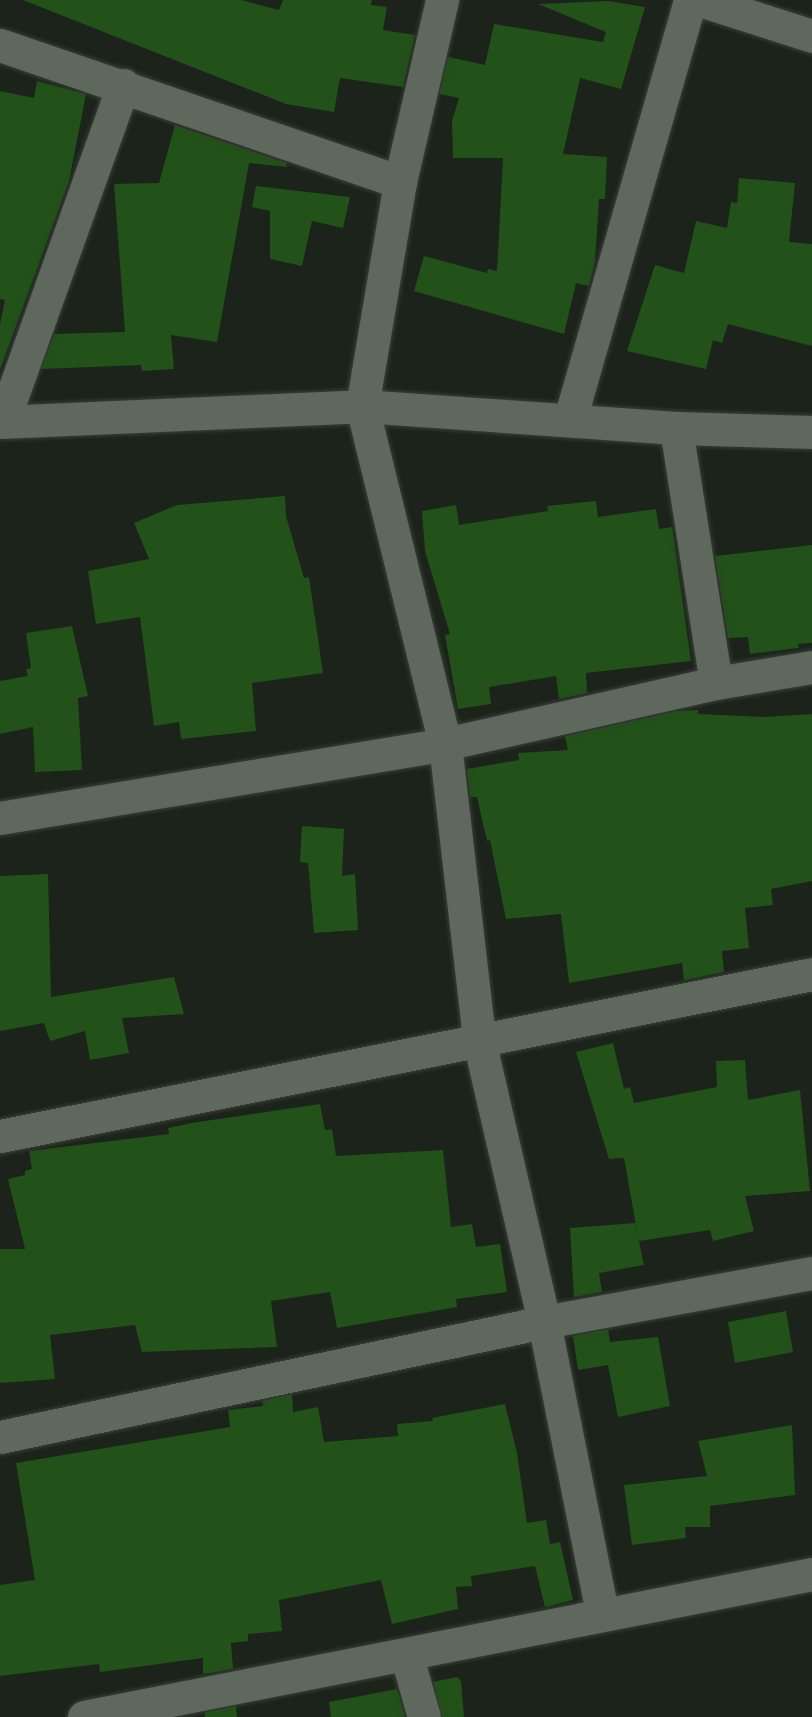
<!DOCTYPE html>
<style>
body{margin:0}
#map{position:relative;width:812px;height:1717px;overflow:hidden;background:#1b231a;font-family:"Work Sans",sans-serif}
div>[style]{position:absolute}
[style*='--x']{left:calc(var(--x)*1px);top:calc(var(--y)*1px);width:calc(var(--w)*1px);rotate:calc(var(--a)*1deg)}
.building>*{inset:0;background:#225119}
.roads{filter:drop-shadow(0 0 2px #393f38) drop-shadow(0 0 2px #393f38)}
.minor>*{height:33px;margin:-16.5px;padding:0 16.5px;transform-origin:16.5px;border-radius:16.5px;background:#5e685c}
span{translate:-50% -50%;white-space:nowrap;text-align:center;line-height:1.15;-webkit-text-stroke:4.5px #121a11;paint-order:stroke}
</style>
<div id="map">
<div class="building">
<i style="clip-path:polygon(23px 0,241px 0,279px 10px,283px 0,372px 0,371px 5px,387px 7px,383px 30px,415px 35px,403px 87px,340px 78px,334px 112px,286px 104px)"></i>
<i style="clip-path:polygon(609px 1px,645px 7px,621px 89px,580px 78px,563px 154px,607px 157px,605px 199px,599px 199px,595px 261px,589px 286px,576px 283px,564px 334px,414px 291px,424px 256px,487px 273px,488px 269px,497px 271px,503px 158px,453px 158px,452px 121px,459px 98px,439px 94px,448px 57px,485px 65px,494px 24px,603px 42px,606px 32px,538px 4px)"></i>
<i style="clip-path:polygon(37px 81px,86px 94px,69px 181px,0 370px,0 324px,5px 300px,0 299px,0 91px,34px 98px)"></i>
<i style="clip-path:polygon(175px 125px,287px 163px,287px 167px,249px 163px,217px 342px,171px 335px,174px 369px,142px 371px,141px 365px,41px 369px,54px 334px,125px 332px,114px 184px,159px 183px)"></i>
<i style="clip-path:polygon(739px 178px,795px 183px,789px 242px,812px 244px,812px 346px,728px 324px,722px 343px,713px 340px,706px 369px,627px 351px,655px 265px,684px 273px,696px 221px,727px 228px,731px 202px,737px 203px)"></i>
<i style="clip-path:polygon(256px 186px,350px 197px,343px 228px,312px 221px,302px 266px,270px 259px,270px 211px,252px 207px)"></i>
<i style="clip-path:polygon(285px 496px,286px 516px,304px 578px,309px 577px,323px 673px,252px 683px,256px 731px,181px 739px,179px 722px,154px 726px,140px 617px,96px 624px,88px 571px,149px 559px,134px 523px,177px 505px)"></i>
<i style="clip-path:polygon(596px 501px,598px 517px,656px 509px,659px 529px,672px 527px,691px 661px,586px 673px,587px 693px,559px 699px,556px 676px,489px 687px,491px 704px,458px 709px,445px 635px,450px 634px,425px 551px,422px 511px,456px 505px,459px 525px,548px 511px,547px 506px)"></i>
<i style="clip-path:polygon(812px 545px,812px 643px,798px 644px,799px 648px,750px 654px,748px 637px,728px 638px,715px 556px)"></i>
<i style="clip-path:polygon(72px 626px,88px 696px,78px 698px,82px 770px,35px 772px,33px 727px,0 734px,0 681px,28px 676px,26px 669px,31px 668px,26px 633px)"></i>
<i style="clip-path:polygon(698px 710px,698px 714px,765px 717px,812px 714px,812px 881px,771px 889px,773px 905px,745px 908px,749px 948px,722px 951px,724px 972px,684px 980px,682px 963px,569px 983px,561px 914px,506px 919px,490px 840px,487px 841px,477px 797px,470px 797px,467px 769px,519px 760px,518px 753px,568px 750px,565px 736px,676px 711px)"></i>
<i style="clip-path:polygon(302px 826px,344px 829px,342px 876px,355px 874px,358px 930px,314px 933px,308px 863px,300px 862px)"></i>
<i style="clip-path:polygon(48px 874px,51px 997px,174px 977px,184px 1014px,122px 1018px,129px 1053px,90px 1060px,85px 1031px,50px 1041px,44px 1023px,0 1031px,0 876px)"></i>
<i style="clip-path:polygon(613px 1043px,624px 1089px,630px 1087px,634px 1103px,717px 1087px,716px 1061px,745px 1060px,748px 1100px,800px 1090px,810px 1191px,745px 1196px,754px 1231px,713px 1241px,710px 1230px,639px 1241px,644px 1265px,599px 1273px,602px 1292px,574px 1297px,570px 1228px,635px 1223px,638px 1237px,624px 1158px,609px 1159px,576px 1052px)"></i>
<i style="clip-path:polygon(320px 1104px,325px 1130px,332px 1129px,336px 1156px,443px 1150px,451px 1227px,472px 1224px,476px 1247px,500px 1244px,507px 1292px,456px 1299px,457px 1307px,337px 1328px,330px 1292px,271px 1301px,277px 1347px,142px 1352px,135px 1325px,50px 1335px,55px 1379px,0 1383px,0 1249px,25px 1249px,8px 1179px,25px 1175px,25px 1171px,32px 1169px,29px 1151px,169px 1134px,168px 1128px,191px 1123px)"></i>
<i style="clip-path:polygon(786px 1311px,793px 1352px,735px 1363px,728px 1322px)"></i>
<i style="clip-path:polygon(608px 1329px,610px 1342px,658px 1337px,670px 1406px,618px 1417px,608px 1365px,578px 1370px,573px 1336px)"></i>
<i style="clip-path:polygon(292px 1394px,293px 1412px,318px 1407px,324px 1442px,398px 1436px,397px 1424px,433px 1421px,432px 1418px,505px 1404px,517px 1453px,527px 1523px,546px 1520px,550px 1544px,560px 1542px,573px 1600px,545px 1607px,535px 1566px,471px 1576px,472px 1586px,456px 1587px,458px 1609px,392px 1624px,381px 1580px,279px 1600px,282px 1631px,248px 1634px,248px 1641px,231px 1643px,233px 1669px,203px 1674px,203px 1658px,100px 1672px,99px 1664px,0 1676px,0 1585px,35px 1580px,16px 1463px,230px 1427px,228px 1410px,263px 1406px,262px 1401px)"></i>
<i style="clip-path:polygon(792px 1425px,795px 1495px,710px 1506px,710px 1527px,685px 1527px,686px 1538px,632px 1545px,624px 1485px,707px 1476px,698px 1441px)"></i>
<i style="clip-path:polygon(457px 1677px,461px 1681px,464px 1717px,442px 1717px,433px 1682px)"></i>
<i style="clip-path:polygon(397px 1689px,405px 1717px,331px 1717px,329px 1702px)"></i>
<i style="clip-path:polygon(236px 1706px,237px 1717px,205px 1717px,205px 1712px)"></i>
</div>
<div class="roads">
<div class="minor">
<i style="--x:442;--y:0;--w:187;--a:103"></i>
<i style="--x:400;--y:182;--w:227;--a:99.6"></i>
<i style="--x:362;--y:406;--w:348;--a:76.2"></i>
<i style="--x:445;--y:744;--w:298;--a:83.4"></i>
<i style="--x:479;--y:1040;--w:289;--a:77"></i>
<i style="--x:544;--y:1322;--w:297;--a:78.7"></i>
<i style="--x:700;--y:0;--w:118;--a:17.8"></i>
<i style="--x:0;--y:45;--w:423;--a:18.9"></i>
<i style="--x:570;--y:419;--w:436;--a:-74"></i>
<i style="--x:3;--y:421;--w:357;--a:-70.3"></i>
<i style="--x:0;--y:422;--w:362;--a:-2.5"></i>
<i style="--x:362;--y:406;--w:315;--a:4"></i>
<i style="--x:676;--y:428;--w:136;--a:1.7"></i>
<i style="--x:676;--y:428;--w:258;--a:81.1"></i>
<i style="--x:0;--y:818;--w:451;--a:-9.4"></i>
<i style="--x:445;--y:744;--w:278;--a:-12.7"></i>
<i style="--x:716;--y:683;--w:97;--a:-9.5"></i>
<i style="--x:0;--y:1136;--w:828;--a:-11.28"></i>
<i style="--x:0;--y:1437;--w:556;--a:-11.94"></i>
<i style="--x:544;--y:1322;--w:272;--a:-10.4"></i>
<i style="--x:407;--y:1657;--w:62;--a:74.2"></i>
<i style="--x:84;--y:1717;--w:742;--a:-11.11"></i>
</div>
</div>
</div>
